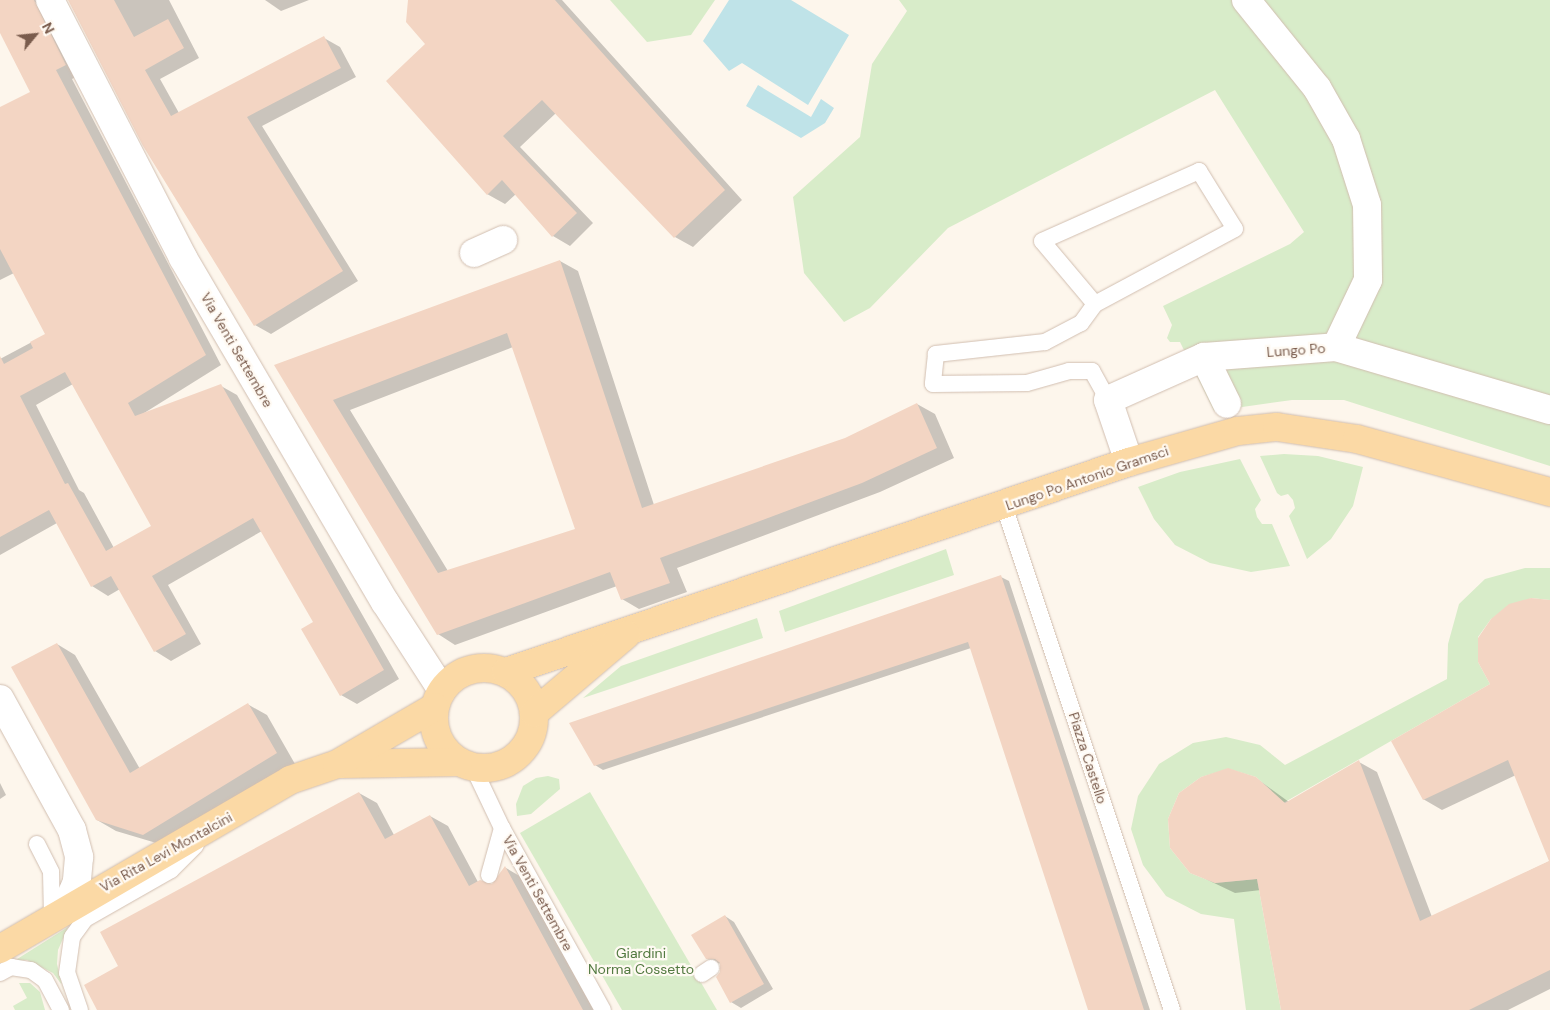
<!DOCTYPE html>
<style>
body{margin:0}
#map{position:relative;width:1550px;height:1010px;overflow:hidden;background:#fdf6ec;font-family:"DM Sans",sans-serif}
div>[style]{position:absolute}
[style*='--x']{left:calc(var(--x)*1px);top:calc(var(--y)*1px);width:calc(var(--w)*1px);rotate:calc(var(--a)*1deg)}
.green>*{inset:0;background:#d8ecc9}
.water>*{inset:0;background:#bfe3e8}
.shadow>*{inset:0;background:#0003}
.building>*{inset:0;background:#f3d5c3}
.roads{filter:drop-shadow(0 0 1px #d1beb0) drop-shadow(0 0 1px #d1beb0)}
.lane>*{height:16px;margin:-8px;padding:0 8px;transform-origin:8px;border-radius:8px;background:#fff}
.street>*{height:28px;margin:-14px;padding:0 14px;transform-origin:14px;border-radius:14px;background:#fff}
.secondary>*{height:28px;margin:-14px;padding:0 14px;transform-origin:14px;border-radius:14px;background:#fff}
.primary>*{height:28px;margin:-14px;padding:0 14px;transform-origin:14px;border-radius:14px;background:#fbd9a5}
.primary>.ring{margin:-14px;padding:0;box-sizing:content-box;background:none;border:28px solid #fbd9a5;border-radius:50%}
span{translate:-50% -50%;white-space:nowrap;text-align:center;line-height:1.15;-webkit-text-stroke:4.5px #fffaf3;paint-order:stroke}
.street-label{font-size:14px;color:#7a5c4d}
.park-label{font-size:14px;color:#537a41}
.north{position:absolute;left:10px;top:10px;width:50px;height:50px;-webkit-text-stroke:4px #fffaf3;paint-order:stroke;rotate:62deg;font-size:14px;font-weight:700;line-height:20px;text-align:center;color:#7a5c4d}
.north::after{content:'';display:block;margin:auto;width:18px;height:22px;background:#7a5c4d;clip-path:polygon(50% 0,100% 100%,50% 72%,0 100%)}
</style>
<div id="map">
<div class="green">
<i style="clip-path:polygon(610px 0,715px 0,691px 35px,647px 42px)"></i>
<i style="clip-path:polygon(899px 0,1550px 0,1550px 466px,1344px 400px,1292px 400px,1214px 411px,1180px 342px,1170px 342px,1167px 338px,1172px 325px,1163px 306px,1290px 244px,1304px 232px,1215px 90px,948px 228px,870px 308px,844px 322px,804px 273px,793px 197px,860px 137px,872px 64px,907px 11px)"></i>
<i style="clip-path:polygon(1284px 454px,1318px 456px,1363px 467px,1353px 506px,1331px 539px,1307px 559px,1289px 516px,1295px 508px,1293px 500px,1288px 494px,1281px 496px,1277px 493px,1260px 456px)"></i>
<i style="clip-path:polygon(1240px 459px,1261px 500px,1255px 509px,1257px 517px,1262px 524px,1272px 524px,1290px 566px,1251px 572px,1210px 563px,1175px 545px,1154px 519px,1138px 487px,1180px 472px)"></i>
<i style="clip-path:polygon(946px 549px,954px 575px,785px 632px,779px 611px)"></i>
<i style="clip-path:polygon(1525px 568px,1550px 568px,1550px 600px,1531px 598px,1491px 619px,1478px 637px,1478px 662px,1490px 684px,1278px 806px,1271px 790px,1256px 777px,1229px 769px,1201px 777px,1179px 793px,1168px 819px,1170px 848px,1190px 873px,1215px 883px,1257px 879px,1281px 1010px,1246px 1010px,1234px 919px,1201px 914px,1166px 896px,1143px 865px,1131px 829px,1138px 796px,1159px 764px,1193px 743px,1226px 737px,1260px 745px,1285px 765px,1447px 679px,1448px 644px,1459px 604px,1485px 579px)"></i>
<i style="clip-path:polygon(757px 618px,763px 638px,583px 698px,621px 666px)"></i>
<i style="clip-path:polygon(548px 776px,559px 779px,560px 789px,531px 814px,517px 816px,516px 804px,523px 786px,536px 778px)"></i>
<i style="clip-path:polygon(590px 792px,717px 1010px,622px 1010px,520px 833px)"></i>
<i style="clip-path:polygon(68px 927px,58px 950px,57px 964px,65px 999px,62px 985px,53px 973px,27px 960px,14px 961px)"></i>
<i style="clip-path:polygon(19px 983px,30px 983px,40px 992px,45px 1010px,15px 1010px,13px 1006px,27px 998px)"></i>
</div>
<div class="water">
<i style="clip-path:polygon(729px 0,791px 0,849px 35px,808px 105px,742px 63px,729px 71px,703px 41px)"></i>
<i style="clip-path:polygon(758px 85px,811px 117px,821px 99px,834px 108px,825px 123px,801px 138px,746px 106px)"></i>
</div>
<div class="shadow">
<i style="clip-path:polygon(evenodd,0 0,56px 0,81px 74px,72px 79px,221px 365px,141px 415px,221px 386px,237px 395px,399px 679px,357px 704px,341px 695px,315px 623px,262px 531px,168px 585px,201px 644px,171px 661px,155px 651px,120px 589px,108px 596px,92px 586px,57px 523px,0 555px,0 359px,47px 334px,14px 273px,0 280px,0 108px,32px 92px,0 30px,0 0,73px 384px,153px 527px,114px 548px,84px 493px,79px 490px,36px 405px,73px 384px)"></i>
<i style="clip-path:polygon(69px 0,169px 0,199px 58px,160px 79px,179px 113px,324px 38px,340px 47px,356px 77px,262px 126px,358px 281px,271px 334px,255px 325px)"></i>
<i style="clip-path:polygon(265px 0,309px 0,281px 11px)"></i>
<i style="clip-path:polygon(416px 0,562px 0,742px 200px,693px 247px,675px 237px,556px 113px,520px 147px,593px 223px,570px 246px,553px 236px,516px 194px,505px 204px,487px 194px,426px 44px)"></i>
<i style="clip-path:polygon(evenodd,560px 261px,578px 271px,654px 505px,846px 440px,917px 404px,935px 414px,954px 458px,880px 492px,677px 568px,687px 592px,639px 609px,622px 599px,617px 586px,455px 645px,438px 634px,276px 365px,560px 261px,513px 347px,577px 530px,448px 571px,350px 410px,513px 347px)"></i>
<i style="clip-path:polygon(1001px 577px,1009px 581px,1150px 1010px,1089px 1010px,971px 648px,603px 770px,595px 765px)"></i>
<i style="clip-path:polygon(1550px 601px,1550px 860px,1516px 775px,1442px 810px,1423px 799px,1491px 685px)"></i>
<i style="clip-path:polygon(57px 644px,75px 655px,140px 769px,249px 705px,267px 715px,295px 764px,163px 845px,116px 831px,97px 820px)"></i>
<i style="clip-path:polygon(1359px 762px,1377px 772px,1432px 917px,1550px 861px,1550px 989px,1508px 1010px,1283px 1010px,1261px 890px,1235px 893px,1191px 872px,1256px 778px,1289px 802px)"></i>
<i style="clip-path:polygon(0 783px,6px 795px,0 799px)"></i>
<i style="clip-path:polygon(359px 793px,377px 803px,394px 835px,430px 816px,448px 826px,478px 882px,492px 886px,506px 868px,523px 878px,596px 1010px,99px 1010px,120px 967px)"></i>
<i style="clip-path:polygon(725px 916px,734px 922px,773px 989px,741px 1008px,731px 1002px,721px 964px,707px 959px)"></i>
</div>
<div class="building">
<i style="clip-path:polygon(evenodd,0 0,34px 0,66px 65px,56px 70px,206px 355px,128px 403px,135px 416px,221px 384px,384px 670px,340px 696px,301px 629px,313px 622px,253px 518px,152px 576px,186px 634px,154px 652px,111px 576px,91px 587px,49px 510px,0 537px,0 356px,4px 364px,33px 348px,30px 342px,45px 334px,0 249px,0 107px,30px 92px,0 33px,0 0,65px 372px,151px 526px,106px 551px,68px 483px,65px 484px,20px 396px,65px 372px)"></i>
<i style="clip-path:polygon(68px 0,114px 0,134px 37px,168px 19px,184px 48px,145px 70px,171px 116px,324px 36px,341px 68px,247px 117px,343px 271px,254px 326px,143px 146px)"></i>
<i style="clip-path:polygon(408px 0,555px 0,725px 190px,674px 238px,542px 100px,503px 136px,577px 213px,552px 237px,502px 180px,487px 195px,386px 81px,425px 44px,406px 22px)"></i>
<i style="clip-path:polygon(evenodd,560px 260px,642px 508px,845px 438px,917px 403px,937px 448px,862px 483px,660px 558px,670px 583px,621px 600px,610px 572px,437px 635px,274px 365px,560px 260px,507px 333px,575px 529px,438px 573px,333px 400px,507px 333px)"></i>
<i style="clip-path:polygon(1001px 575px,1023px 641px,1144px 1010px,1088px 1010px,968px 642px,594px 766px,569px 723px)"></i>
<i style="clip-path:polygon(1531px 598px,1550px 600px,1550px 970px,1469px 1010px,1281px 1010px,1257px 879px,1215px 883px,1190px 873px,1170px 848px,1168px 819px,1179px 793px,1201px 777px,1228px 768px,1256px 777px,1285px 803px,1359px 760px,1420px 921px,1549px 861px,1508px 760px,1423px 800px,1391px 741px,1490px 684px,1478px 662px,1478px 638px,1491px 619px,1509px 604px)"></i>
<i style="clip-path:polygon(57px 643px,130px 773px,248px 703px,277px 753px,143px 835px,96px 820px,11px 667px)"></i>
<i style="clip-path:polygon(359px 792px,385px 839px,430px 815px,469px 886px,480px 880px,492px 884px,505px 866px,583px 1010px,97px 1010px,84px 985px,118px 966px,100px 932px)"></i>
<i style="clip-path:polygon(725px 915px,764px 984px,730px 1003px,716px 977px,720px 972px,720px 963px,715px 959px,706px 959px,691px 935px)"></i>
</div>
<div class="roads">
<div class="lane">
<i style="--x:1095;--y:304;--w:82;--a:-130.1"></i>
<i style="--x:1042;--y:241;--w:172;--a:-24"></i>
<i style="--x:1199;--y:171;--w:68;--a:58.2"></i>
<i style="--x:1235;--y:229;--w:159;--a:151.8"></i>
<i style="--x:1095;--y:304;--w:24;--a:126"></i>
<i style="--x:1081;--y:323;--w:41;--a:152.2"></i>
<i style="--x:1045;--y:342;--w:110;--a:173.7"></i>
<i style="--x:936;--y:354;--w:30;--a:96"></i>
<i style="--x:933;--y:384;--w:94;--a:-0.6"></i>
<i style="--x:1027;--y:383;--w:44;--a:-15.9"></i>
<i style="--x:1069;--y:371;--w:23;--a:0"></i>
<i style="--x:1092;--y:371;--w:33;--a:61"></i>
<i style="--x:1004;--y:506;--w:531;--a:71.57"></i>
<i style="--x:473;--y:767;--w:68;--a:64.6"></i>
<i style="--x:502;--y:828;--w:208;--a:61"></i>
<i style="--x:37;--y:844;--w:31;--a:63"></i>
<i style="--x:51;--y:872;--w:45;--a:88.7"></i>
<i style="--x:489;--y:875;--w:49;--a:-74.5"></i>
<i style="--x:0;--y:973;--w:13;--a:-29"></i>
<i style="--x:11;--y:967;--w:20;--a:9"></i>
<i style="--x:31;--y:970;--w:17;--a:36"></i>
<i style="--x:45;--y:980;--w:34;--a:62"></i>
<i style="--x:702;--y:974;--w:11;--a:-34"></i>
<i style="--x:80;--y:1010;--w:39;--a:-109"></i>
<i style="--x:67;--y:973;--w:36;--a:-82"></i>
<i style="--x:72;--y:937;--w:22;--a:-54"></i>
<i style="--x:85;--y:919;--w:99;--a:-29.7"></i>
<i style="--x:171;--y:870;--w:35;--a:-45"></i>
</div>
<div class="street">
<i style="--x:1246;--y:0;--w:113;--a:51.1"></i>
<i style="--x:1317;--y:88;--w:59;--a:60.4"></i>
<i style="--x:1346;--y:139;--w:69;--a:72.3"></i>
<i style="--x:1367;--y:205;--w:75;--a:89.2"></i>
<i style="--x:1368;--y:280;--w:74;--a:115.5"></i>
<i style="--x:474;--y:253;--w:32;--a:-24"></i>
<i style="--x:1204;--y:357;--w:52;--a:63.9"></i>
<i style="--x:1129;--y:462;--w:65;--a:-108.7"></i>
<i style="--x:1108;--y:400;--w:105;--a:-24.1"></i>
<i style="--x:1204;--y:357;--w:132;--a:-4.3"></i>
<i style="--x:1336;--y:347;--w:223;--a:16.4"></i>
<i style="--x:0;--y:699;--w:149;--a:61.2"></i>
<i style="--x:72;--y:830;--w:28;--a:75"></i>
<i style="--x:79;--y:857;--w:25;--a:95"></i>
<i style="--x:77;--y:882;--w:30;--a:114"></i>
</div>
<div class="secondary">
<i style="--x:50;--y:0;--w:290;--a:62.7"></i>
<i style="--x:183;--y:258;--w:399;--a:59.6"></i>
<i style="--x:385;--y:602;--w:105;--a:57.1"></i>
</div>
<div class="primary">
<i class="ring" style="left:434px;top:668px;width:72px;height:72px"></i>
<i style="--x:506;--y:672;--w:657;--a:-18.63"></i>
<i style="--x:1129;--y:462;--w:113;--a:-15.9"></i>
<i style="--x:1238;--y:431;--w:39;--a:-6"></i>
<i style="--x:1277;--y:427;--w:81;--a:8.5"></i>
<i style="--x:1357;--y:439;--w:200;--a:15.4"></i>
<i style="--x:534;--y:713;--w:121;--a:-40.3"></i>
<i style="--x:341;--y:764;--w:117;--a:-1"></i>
<i style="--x:0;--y:949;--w:336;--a:-30.2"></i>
<i style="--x:290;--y:780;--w:50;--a:-18.8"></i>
<i style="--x:337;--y:764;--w:113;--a:-30.2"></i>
</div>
</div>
<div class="street-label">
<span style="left:237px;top:350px;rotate:60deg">Via Venti Settembre</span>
<span style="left:1296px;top:350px;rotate:-4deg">Lungo Po</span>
<span style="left:1087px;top:478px;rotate:-19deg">Lungo Po Antonio Gramsci</span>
<span style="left:1088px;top:758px;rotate:72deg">Piazza Castello</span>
<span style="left:166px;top:852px;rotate:-29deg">Via Rita Levi Montalcini</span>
<span style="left:538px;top:893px;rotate:61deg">Via Venti Settembre</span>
</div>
<div class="park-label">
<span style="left:641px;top:961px">Giardini<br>Norma Cossetto</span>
</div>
<div class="north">N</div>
</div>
